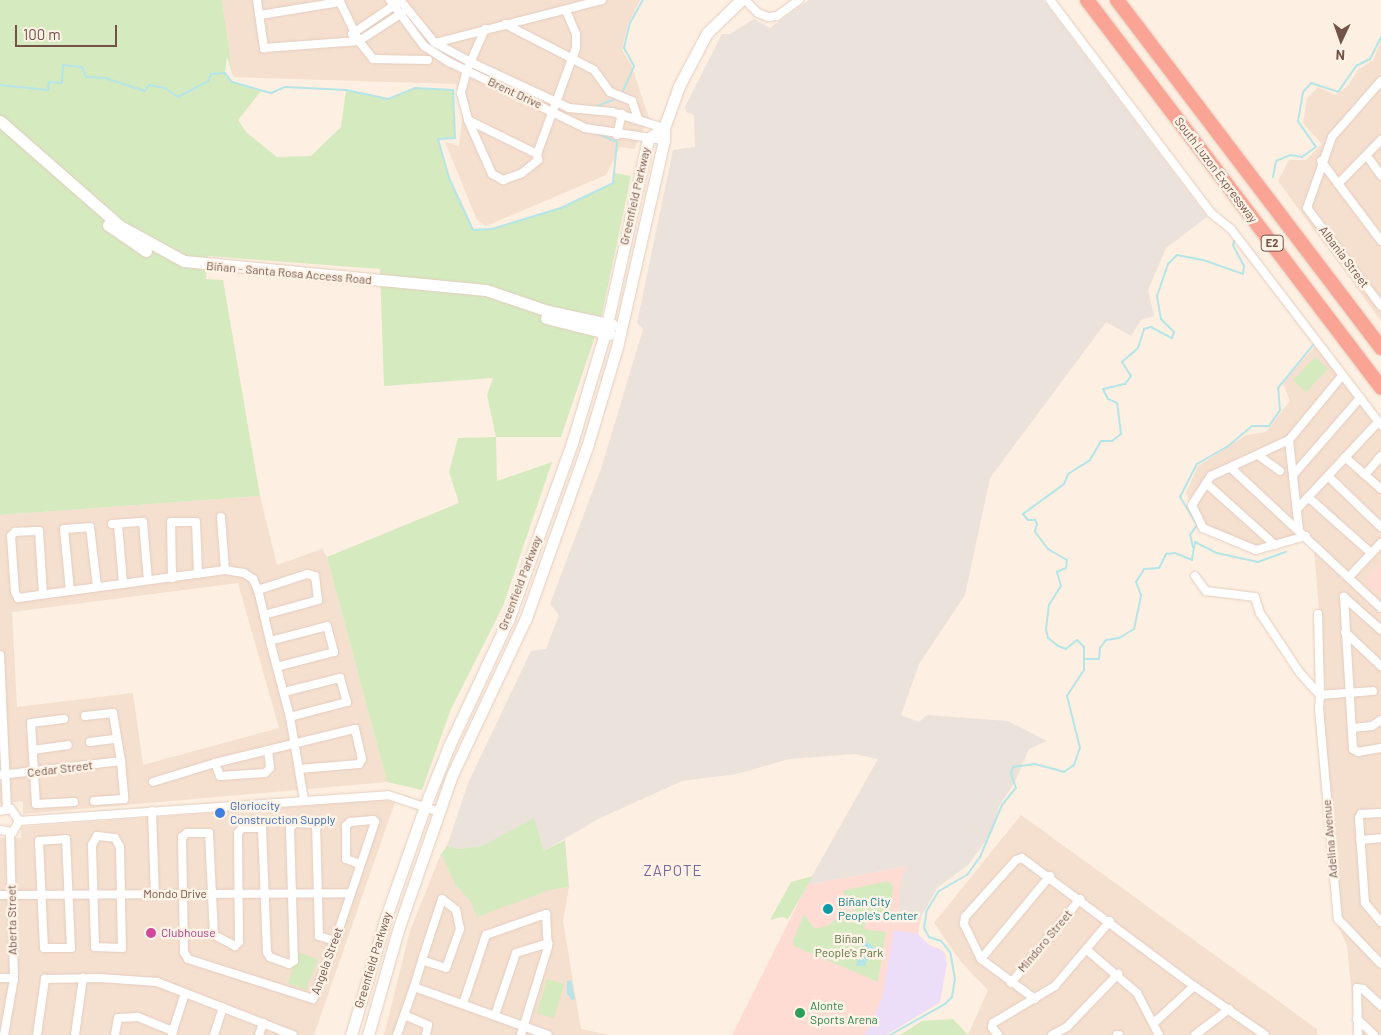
<!DOCTYPE html>
<meta charset="utf-8">
<style>
body{margin:0}
#map{position:relative;width:1381px;height:1035px;overflow:hidden;background:#fdefe1;font-family:Barlow,sans-serif}
div>[style]{position:absolute}
[style*='--x']{left:calc(var(--x)*1px);top:calc(var(--y)*1px);width:calc(var(--w)*1px);rotate:calc(var(--a)*1deg)}
.residential>*{inset:0;background:#f5dfcf}
.commercial>*{inset:0;background:#fedcd4}
.industrial>*{inset:0;background:#ebe2dc}
.education>*{inset:0;background:#ecdef9}
.green>*{inset:0;background:#d5eabf}
.water>*{inset:0;background:#b5e5e7}
.stream>*{height:2px;margin:-1px;padding:0 1px;transform-origin:1px;border-radius:1px;background:#b5e5e7}
.roads{filter:drop-shadow(0 0 1px #e3ccbf) drop-shadow(0 0 1px #e3ccbf)}
.street>*{height:8px;margin:-4px;padding:0 4px;transform-origin:4px;border-radius:4px;background:#fff}
.secondary>*{height:11px;margin:-5.5px;padding:0 5.5px;transform-origin:5.5px;border-radius:5.5px;background:#fff}
.highway>*{height:14px;margin:-7px;padding:0 7px;transform-origin:7px;border-radius:7px;background:#faa495}
.dots>*{width:14px;height:14px;translate:-50% -50%;box-sizing:border-box;border:2px solid #fff3e7;border-radius:50%}
span{translate:-50% -50%;white-space:nowrap;text-align:center;line-height:1.15;-webkit-text-stroke:5px #fff3e7;paint-order:stroke}
.shield-label span{padding:1px 4px;background:#fff3e7;border:1px solid;border-radius:4px;-webkit-text-stroke-width:0}
.shield-label{font-size:11px;color:#745247;font-weight:700}
.street-label{font-size:12px;color:#745247}
.shop-label{font-size:12px;color:#366cbe}
.left{translate:0 -50%;text-align:left}
.culture-label{font-size:12px;color:#0d838f}
.hotel-label{font-size:12px;color:#b23c85}
.park-label{font-size:12px;color:#53753c}
.leisure-label{font-size:12px;color:#27864d}
.quarter-label{font-size:15px;color:#806298;letter-spacing:1px}
.north{position:absolute;left:1316px;top:15px;width:50px;height:50px;-webkit-text-stroke:4px #fff3e7;paint-order:stroke;rotate:183deg;font-size:14px;font-weight:700;line-height:20px;text-align:center;color:#745247}
.north::after{content:'';display:block;margin:auto;width:18px;height:22px;background:#745247;clip-path:polygon(50% 0,100% 100%,50% 72%,0 100%)}
.scale{position:absolute;left:15px;top:25px;width:102px;height:22px;box-sizing:border-box;border:2px solid #745247;border-top:0;padding-left:6px;font-size:15px;line-height:18px;white-space:nowrap;color:#745247;-webkit-text-stroke:4px #fff3e7;paint-order:stroke}
</style>
<div id="map">
<div class="residential">
<i style="clip-path:polygon(222px 0,640px 0,628px 24px,622px 50px,631px 64px,649px 118px,634px 149px,620px 147px,606px 175px,486px 226px,477px 220px,445px 142px,459px 146px,463px 109px,456px 84px,233px 77px)"></i>
<i style="clip-path:polygon(1381px 41px,1381px 321px,1278px 181px,1289px 160px,1306px 160px,1322px 144px,1303px 123px,1307px 99px,1318px 87px,1335px 95px,1348px 86px,1358px 70px,1373px 60px)"></i>
<i style="clip-path:polygon(1318px 343px,1381px 418px,1381px 564px,1365px 581px,1381px 597px,1381px 1035px,1356px 1035px,1347px 946px,1336px 920px,1317px 700px,1326px 691px,1314px 550px,1304px 539px,1255px 553px,1202px 529px,1186px 493px,1198px 466px,1246px 435px,1266px 432px,1290px 401px,1283px 383px)"></i>
<i style="clip-path:polygon(evenodd,260px 496px,277px 565px,322px 549px,327px 557px,387px 782px,23px 814px,23px 801px,0 804px,0 515px,260px 496px,238px 583px,279px 728px,143px 765px,133px 693px,17px 707px,12px 612px,238px 583px)"></i>
<i style="clip-path:polygon(381px 800px,395px 802px,314px 1035px,0 1035px,0 838px,21px 838px,21px 827px)"></i>
<i style="clip-path:polygon(1021px 815px,1317px 1029px,1317px 1035px,968px 1035px,988px 990px,962px 963px,934px 923px)"></i>
<i style="clip-path:polygon(441px 854px,456px 886px,470px 899px,477px 916px,550px 890px,569px 887px,563px 921px,581px 1029px,609px 1035px,384px 1035px,410px 931px)"></i>
</div>
<div class="commercial">
<i style="clip-path:polygon(1381px 564px,1381px 597px,1364px 581px)"></i>
<i style="clip-path:polygon(907px 866px,897px 914px,921px 917px,918px 934px,925px 943px,942px 950px,946px 955px,940px 1002px,886px 1035px,732px 1035px,807px 885px)"></i>
</div>
<div class="industrial">
<i style="clip-path:polygon(809px 0,1043px 0,1207px 217px,1166px 248px,1148px 290px,1154px 316px,1141px 320px,1131px 336px,1106px 322px,990px 478px,965px 595px,919px 664px,901px 715px,919px 722px,927px 715px,1008px 721px,1047px 741px,1029px 749px,1015px 782px,999px 806px,992px 832px,968px 865px,937px 888px,921px 917px,897px 914px,902px 876px,907px 866px,807px 885px,878px 759px,855px 754px,789px 759px,737px 774px,682px 781px,598px 819px,544px 851px,534px 819px,482px 846px,460px 849px,447px 846px,468px 783px,531px 651px,546px 649px,559px 615px,550px 604px,601px 469px,643px 329px,637px 323px,673px 150px,695px 147px,694px 115px,686px 112px,685px 107px,722px 34px,730px 34px,754px 19px,770px 28px)"></i>
</div>
<div class="education">
<i style="clip-path:polygon(894px 930px,918px 934px,930px 946px,942px 950px,947px 963px,940px 1002px,886px 1035px,865px 1035px,882px 998px)"></i>
</div>
<div class="green">
<i style="clip-path:polygon(0 0,222px 0,233px 77px,227px 56px,225px 73px,232px 82px,261px 91px,238px 120px,246px 132px,277px 157px,311px 156px,341px 127px,346px 90px,388px 99px,415px 88px,453px 90px,455px 138px,438px 140px,449px 178px,473px 230px,492px 229px,561px 208px,613px 183px,614px 173px,631px 176px,601px 319px,561px 437px,496px 437px,497px 481px,552px 462px,503px 606px,451px 709px,422px 790px,387px 782px,327px 557px,459px 503px,449px 472px,458px 438px,496px 437px,487px 395px,493px 378px,384px 386px,380px 269px,208px 256px,206px 279px,223px 280px,260px 496px,0 515px)"></i>
<i style="clip-path:polygon(1315px 357px,1328px 369px,1306px 392px,1293px 380px)"></i>
<i style="clip-path:polygon(534px 818px,544px 851px,565px 840px,569px 887px,550px 890px,477px 917px,470px 900px,456px 886px,441px 854px,447px 846px,460px 849px,482px 846px)"></i>
<i style="clip-path:polygon(813px 876px,788px 919px,782px 917px,770px 920px,791px 882px)"></i>
<i style="clip-path:polygon(888px 881px,893px 886px,890px 913px,870px 911px,864px 929px,886px 932px,878px 982px,794px 946px,793px 940px,804px 914px,815px 929px,829px 925px,844px 912px,855px 911px,842px 891px)"></i>
<i style="clip-path:polygon(298px 952px,318px 959px,306px 990px,288px 983px)"></i>
<i style="clip-path:polygon(547px 979px,564px 984px,554px 1018px,537px 1013px)"></i>
<i style="clip-path:polygon(953px 1019px,968px 1035px,900px 1035px,922px 1021px)"></i>
</div>
<div class="water">
<i style="clip-path:polygon(863px 939px,877px 949px,871px 951px,865px 966px,855px 966px,864px 951px,859px 943px)"></i>
<i style="clip-path:polygon(571px 980px,575px 999px,572px 1000px,567px 994px,567px 981px)"></i>
</div>
<div class="stream">
<i style="--x:0;--y:85;--w:48;--a:5.9"></i>
<i style="--x:48;--y:90;--w:8;--a:-83"></i>
<i style="--x:49;--y:82;--w:13;--a:4"></i>
<i style="--x:62;--y:83;--w:18;--a:-87"></i>
<i style="--x:63;--y:65;--w:19;--a:6"></i>
<i style="--x:82;--y:67;--w:11;--a:68"></i>
<i style="--x:86;--y:77;--w:19;--a:3"></i>
<i style="--x:105;--y:78;--w:42;--a:18"></i>
<i style="--x:145;--y:91;--w:7;--a:-56"></i>
<i style="--x:149;--y:85;--w:16;--a:11"></i>
<i style="--x:165;--y:88;--w:16;--a:35"></i>
<i style="--x:178;--y:97;--w:34;--a:-28"></i>
<i style="--x:208;--y:81;--w:8;--a:-67"></i>
<i style="--x:211;--y:74;--w:14;--a:-4"></i>
<i style="--x:225;--y:73;--w:11;--a:52"></i>
<i style="--x:232;--y:82;--w:41;--a:15.8"></i>
<i style="--x:271;--y:93;--w:15;--a:-23"></i>
<i style="--x:285;--y:87;--w:61;--a:2.8"></i>
<i style="--x:346;--y:90;--w:43;--a:12.1"></i>
<i style="--x:388;--y:99;--w:29;--a:-22"></i>
<i style="--x:415;--y:88;--w:38;--a:3"></i>
<i style="--x:453;--y:90;--w:48;--a:87.6"></i>
<i style="--x:455;--y:138;--w:17;--a:177"></i>
<i style="--x:438;--y:139;--w:41;--a:74.2"></i>
<i style="--x:449;--y:178;--w:57;--a:65.2"></i>
<i style="--x:473;--y:230;--w:19;--a:-3"></i>
<i style="--x:492;--y:229;--w:72;--a:-16.9"></i>
<i style="--x:561;--y:208;--w:58;--a:-25.7"></i>
<i style="--x:613;--y:183;--w:41;--a:-84.4"></i>
<i style="--x:617;--y:142;--w:23;--a:-157"></i>
<i style="--x:623;--y:91;--w:27;--a:-66"></i>
<i style="--x:634;--y:66;--w:21;--a:-119"></i>
<i style="--x:624;--y:48;--w:26;--a:-77"></i>
<i style="--x:630;--y:23;--w:26;--a:-61"></i>
<i style="--x:597;--y:106;--w:19;--a:-21"></i>
<i style="--x:1273;--y:177;--w:16;--a:-79"></i>
<i style="--x:1276;--y:161;--w:15;--a:-23"></i>
<i style="--x:1290;--y:155;--w:12;--a:9"></i>
<i style="--x:1302;--y:157;--w:17;--a:-36"></i>
<i style="--x:1316;--y:147;--w:32;--a:-125"></i>
<i style="--x:1298;--y:121;--w:29;--a:-80"></i>
<i style="--x:1303;--y:92;--w:12;--a:-48"></i>
<i style="--x:1311;--y:83;--w:28;--a:18"></i>
<i style="--x:1338;--y:92;--w:32;--a:-55"></i>
<i style="--x:1356;--y:66;--w:16;--a:-27"></i>
<i style="--x:1370;--y:59;--w:25;--a:-63"></i>
<i style="--x:1193;--y:547;--w:12;--a:-104"></i>
<i style="--x:1190;--y:535;--w:12;--a:-55"></i>
<i style="--x:1197;--y:525;--w:33;--a:-121"></i>
<i style="--x:1180;--y:497;--w:37;--a:-63"></i>
<i style="--x:1197;--y:464;--w:34;--a:-30"></i>
<i style="--x:1227;--y:447;--w:33;--a:-40"></i>
<i style="--x:1252;--y:426;--w:17;--a:0"></i>
<i style="--x:1269;--y:426;--w:19;--a:-55"></i>
<i style="--x:1280;--y:410;--w:22;--a:-95"></i>
<i style="--x:1278;--y:388;--w:57;--a:-50.7"></i>
<i style="--x:1086;--y:659;--w:13;--a:0"></i>
<i style="--x:1099;--y:659;--w:11;--a:-85"></i>
<i style="--x:1100;--y:648;--w:10;--a:-53"></i>
<i style="--x:1106;--y:640;--w:13;--a:-9"></i>
<i style="--x:1119;--y:638;--w:17;--a:-31"></i>
<i style="--x:1134;--y:629;--w:35;--a:-78"></i>
<i style="--x:1141;--y:595;--w:14;--a:-111"></i>
<i style="--x:1136;--y:582;--w:15;--a:-58"></i>
<i style="--x:1144;--y:569;--w:15;--a:-4"></i>
<i style="--x:1159;--y:568;--w:16;--a:-63"></i>
<i style="--x:1166;--y:554;--w:9;--a:-6"></i>
<i style="--x:1175;--y:553;--w:18;--a:22"></i>
<i style="--x:1192;--y:560;--w:18;--a:-81"></i>
<i style="--x:1195;--y:542;--w:25;--a:27"></i>
<i style="--x:1217;--y:553;--w:42;--a:12.4"></i>
<i style="--x:1258;--y:562;--w:30;--a:-20"></i>
<i style="--x:890;--y:1035;--w:63;--a:-29.4"></i>
<i style="--x:945;--y:1004;--w:10;--a:-45"></i>
<i style="--x:952;--y:997;--w:18;--a:-81"></i>
<i style="--x:955;--y:979;--w:27;--a:-100"></i>
<i style="--x:950;--y:952;--w:14;--a:-129"></i>
<i style="--x:941;--y:941;--w:13;--a:-162"></i>
<i style="--x:929;--y:937;--w:10;--a:-119"></i>
<i style="--x:924;--y:928;--w:18;--a:-81"></i>
<i style="--x:927;--y:910;--w:22;--a:-58"></i>
<i style="--x:939;--y:891;--w:32;--a:-30"></i>
<i style="--x:967;--y:875;--w:22;--a:-54"></i>
<i style="--x:980;--y:857;--w:56;--a:-67.1"></i>
<i style="--x:1002;--y:805;--w:22;--a:-51"></i>
<i style="--x:1016;--y:788;--w:15;--a:-110"></i>
<i style="--x:1011;--y:774;--w:7;--a:-74"></i>
<i style="--x:1013;--y:767;--w:22;--a:-8"></i>
<i style="--x:1035;--y:764;--w:30;--a:15"></i>
<i style="--x:1064;--y:772;--w:12;--a:-35"></i>
<i style="--x:1074;--y:765;--w:18;--a:-71"></i>
<i style="--x:1080;--y:748;--w:54;--a:-104"></i>
<i style="--x:1067;--y:696;--w:31;--a:-57"></i>
<i style="--x:1084;--y:670;--w:23;--a:-90"></i>
<i style="--x:1084;--y:647;--w:10;--a:-135"></i>
<i style="--x:1077;--y:640;--w:14;--a:141"></i>
<i style="--x:1066;--y:649;--w:9;--a:-159"></i>
<i style="--x:1058;--y:646;--w:13;--a:-141"></i>
<i style="--x:1048;--y:638;--w:9;--a:-103"></i>
<i style="--x:1046;--y:629;--w:24;--a:-83"></i>
<i style="--x:1049;--y:605;--w:22;--a:-58"></i>
<i style="--x:1061;--y:586;--w:15;--a:-106"></i>
<i style="--x:1057;--y:572;--w:10;--a:-24"></i>
<i style="--x:1066;--y:568;--w:8;--a:-83"></i>
<i style="--x:1067;--y:560;--w:22;--a:-150"></i>
<i style="--x:1048;--y:549;--w:21;--a:-127"></i>
<i style="--x:1035;--y:532;--w:8;--a:-76"></i>
<i style="--x:1037;--y:524;--w:4;--a:-117"></i>
<i style="--x:1035;--y:520;--w:7;--a:180"></i>
<i style="--x:1028;--y:520;--w:8;--a:-130"></i>
<i style="--x:1023;--y:514;--w:51;--a:-36.2"></i>
<i style="--x:1064;--y:484;--w:11;--a:-68"></i>
<i style="--x:1068;--y:474;--w:26;--a:-32"></i>
<i style="--x:1090;--y:460;--w:22;--a:-60"></i>
<i style="--x:1101;--y:441;--w:11;--a:0"></i>
<i style="--x:1112;--y:441;--w:11;--a:-38"></i>
<i style="--x:1121;--y:434;--w:31;--a:-97"></i>
<i style="--x:1117;--y:403;--w:10;--a:-156"></i>
<i style="--x:1108;--y:399;--w:11;--a:-117"></i>
<i style="--x:1103;--y:389;--w:23;--a:-13"></i>
<i style="--x:1125;--y:384;--w:10;--a:-53"></i>
<i style="--x:1131;--y:376;--w:17;--a:-123"></i>
<i style="--x:1122;--y:362;--w:21;--a:-41"></i>
<i style="--x:1138;--y:348;--w:20;--a:-72"></i>
<i style="--x:1144;--y:329;--w:7;--a:-16"></i>
<i style="--x:1151;--y:327;--w:24;--a:28"></i>
<i style="--x:1172;--y:338;--w:6;--a:-72"></i>
<i style="--x:1174;--y:332;--w:18;--a:-135"></i>
<i style="--x:1161;--y:319;--w:23;--a:-100"></i>
<i style="--x:1157;--y:296;--w:34;--a:-71"></i>
<i style="--x:1168;--y:264;--w:13;--a:-45"></i>
<i style="--x:1177;--y:255;--w:26;--a:11"></i>
<i style="--x:1203;--y:260;--w:42;--a:19.3"></i>
<i style="--x:1243;--y:274;--w:8;--a:-83"></i>
<i style="--x:1244;--y:266;--w:24;--a:-118"></i>
<i style="--x:1233;--y:245;--w:6;--a:-72"></i>
</div>
<div class="roads">
<div class="street">
<i style="--x:257;--y:0;--w:49;--a:81.7"></i>
<i style="--x:264;--y:48;--w:95;--a:-4.2"></i>
<i style="--x:359;--y:41;--w:51;--a:-33.1"></i>
<i style="--x:390;--y:0;--w:57;--a:53.5"></i>
<i style="--x:424;--y:46;--w:30;--a:33"></i>
<i style="--x:449;--y:62;--w:151;--a:25.9"></i>
<i style="--x:585;--y:128;--w:80;--a:8.6"></i>
<i style="--x:400;--y:0;--w:55;--a:50.9"></i>
<i style="--x:435;--y:43;--w:40;--a:28"></i>
<i style="--x:470;--y:62;--w:109;--a:24.9"></i>
<i style="--x:569;--y:108;--w:43;--a:5.3"></i>
<i style="--x:612;--y:112;--w:54;--a:17.1"></i>
<i style="--x:745;--y:0;--w:18;--a:45"></i>
<i style="--x:758;--y:13;--w:11;--a:22"></i>
<i style="--x:768;--y:17;--w:9;--a:-6"></i>
<i style="--x:777;--y:16;--w:27;--a:-36"></i>
<i style="--x:1050;--y:0;--w:267;--a:52.9"></i>
<i style="--x:1211;--y:213;--w:26;--a:39"></i>
<i style="--x:1231;--y:229;--w:247;--a:52.6"></i>
<i style="--x:340;--y:2;--w:43;--a:64"></i>
<i style="--x:359;--y:41;--w:23;--a:52"></i>
<i style="--x:373;--y:59;--w:55;--a:1"></i>
<i style="--x:260;--y:15;--w:81;--a:-9.2"></i>
<i style="--x:340;--y:2;--w:2;--a:-117"></i>
<i style="--x:505;--y:24;--w:100;--a:27.3"></i>
<i style="--x:594;--y:70;--w:27;--a:54"></i>
<i style="--x:610;--y:92;--w:24;--a:22"></i>
<i style="--x:632;--y:101;--w:18;--a:71"></i>
<i style="--x:485;--y:29;--w:45;--a:113.7"></i>
<i style="--x:467;--y:70;--w:24;--a:105"></i>
<i style="--x:461;--y:93;--w:28;--a:75"></i>
<i style="--x:468;--y:120;--w:59;--a:66"></i>
<i style="--x:492;--y:174;--w:13;--a:29"></i>
<i style="--x:503;--y:180;--w:20;--a:-20"></i>
<i style="--x:522;--y:173;--w:21;--a:-39"></i>
<i style="--x:538;--y:160;--w:6;--a:-99"></i>
<i style="--x:537;--y:154;--w:113;--a:-69.8"></i>
<i style="--x:576;--y:48;--w:14;--a:-90"></i>
<i style="--x:576;--y:34;--w:26;--a:-113"></i>
<i style="--x:352;--y:34;--w:53;--a:-34.3"></i>
<i style="--x:435;--y:43;--w:172;--a:-14.4"></i>
<i style="--x:1381;--y:81;--w:74;--a:131.2"></i>
<i style="--x:1332;--y:137;--w:75;--a:109.4"></i>
<i style="--x:1307;--y:208;--w:123;--a:52.9"></i>
<i style="--x:468;--y:120;--w:77;--a:26.2"></i>
<i style="--x:617;--y:135;--w:22;--a:-77"></i>
<i style="--x:1367;--y:156;--w:24;--a:54"></i>
<i style="--x:1321;--y:161;--w:100;--a:53.1"></i>
<i style="--x:1338;--y:184;--w:62;--a:-45.7"></i>
<i style="--x:1289;--y:440;--w:91;--a:83.7"></i>
<i style="--x:1258;--y:455;--w:27;--a:36"></i>
<i style="--x:1345;--y:457;--w:48;--a:41.6"></i>
<i style="--x:1231;--y:468;--w:205;--a:43"></i>
<i style="--x:1294;--y:474;--w:101;--a:-49"></i>
<i style="--x:1365;--y:475;--w:25;--a:-50"></i>
<i style="--x:1328;--y:476;--w:74;--a:43.9"></i>
<i style="--x:1206;--y:483;--w:93;--a:41.9"></i>
<i style="--x:1308;--y:497;--w:84;--a:41.6"></i>
<i style="--x:1297;--y:509;--w:119;--a:-47"></i>
<i style="--x:221;--y:517;--w:53;--a:85.7"></i>
<i style="--x:112;--y:524;--w:31;--a:-4"></i>
<i style="--x:143;--y:522;--w:58;--a:85.1"></i>
<i style="--x:118;--y:524;--w:60;--a:85.2"></i>
<i style="--x:1306;--y:536;--w:52;--a:164.4"></i>
<i style="--x:1256;--y:550;--w:57;--a:-157.5"></i>
<i style="--x:1203;--y:528;--w:25;--a:-116"></i>
<i style="--x:1192;--y:505;--w:35;--a:-57"></i>
<i style="--x:1211;--y:476;--w:86;--a:-24.8"></i>
<i style="--x:1289;--y:440;--w:83;--a:-50.4"></i>
<i style="--x:1195;--y:576;--w:19;--a:54"></i>
<i style="--x:1206;--y:591;--w:49;--a:7"></i>
<i style="--x:1255;--y:597;--w:17;--a:73"></i>
<i style="--x:1260;--y:613;--w:72;--a:56.3"></i>
<i style="--x:1300;--y:673;--w:30;--a:48"></i>
<i style="--x:1320;--y:695;--w:81;--a:-91.4"></i>
<i style="--x:1349;--y:577;--w:47;--a:-46.7"></i>
<i style="--x:172;--y:578;--w:56;--a:-91"></i>
<i style="--x:171;--y:522;--w:25;--a:0"></i>
<i style="--x:196;--y:522;--w:52;--a:87.8"></i>
<i style="--x:70;--y:591;--w:62;--a:-95.5"></i>
<i style="--x:64;--y:529;--w:26;--a:-4"></i>
<i style="--x:90;--y:527;--w:60;--a:83.3"></i>
<i style="--x:43;--y:594;--w:63;--a:-93.6"></i>
<i style="--x:39;--y:531;--w:24;--a:178"></i>
<i style="--x:15;--y:532;--w:6;--a:135"></i>
<i style="--x:11;--y:536;--w:56;--a:85.9"></i>
<i style="--x:15;--y:592;--w:7;--a:63"></i>
<i style="--x:18;--y:598;--w:209;--a:-7.7"></i>
<i style="--x:225;--y:570;--w:19;--a:9"></i>
<i style="--x:244;--y:573;--w:11;--a:34"></i>
<i style="--x:253;--y:579;--w:12;--a:66"></i>
<i style="--x:264;--y:615;--w:56;--a:-15.5"></i>
<i style="--x:318;--y:600;--w:24;--a:-97"></i>
<i style="--x:315;--y:576;--w:8;--a:-166"></i>
<i style="--x:307;--y:574;--w:52;--a:161.9"></i>
<i style="--x:258;--y:590;--w:8;--a:76"></i>
<i style="--x:260;--y:598;--w:17;--a:77"></i>
<i style="--x:264;--y:615;--w:27;--a:77"></i>
<i style="--x:270;--y:641;--w:79;--a:75.3"></i>
<i style="--x:290;--y:717;--w:84;--a:80.4"></i>
<i style="--x:1381;--y:630;--w:50;--a:-138.3"></i>
<i style="--x:1344;--y:597;--w:152;--a:86.6"></i>
<i style="--x:1353;--y:749;--w:6;--a:31"></i>
<i style="--x:1358;--y:752;--w:23;--a:-10"></i>
<i style="--x:1345;--y:632;--w:50;--a:43.4"></i>
<i style="--x:270;--y:641;--w:59;--a:-14.7"></i>
<i style="--x:327;--y:626;--w:27;--a:75"></i>
<i style="--x:334;--y:652;--w:59;--a:165.3"></i>
<i style="--x:0;--y:655;--w:154;--a:87.4"></i>
<i style="--x:1373;--y:691;--w:53;--a:175.7"></i>
<i style="--x:1320;--y:695;--w:13;--a:94"></i>
<i style="--x:1319;--y:708;--w:212;--a:84.9"></i>
<i style="--x:1338;--y:919;--w:62;--a:46.3"></i>
<i style="--x:284;--y:692;--w:58;--a:-14"></i>
<i style="--x:340;--y:678;--w:25;--a:74"></i>
<i style="--x:347;--y:702;--w:59;--a:165.3"></i>
<i style="--x:85;--y:716;--w:28;--a:-6"></i>
<i style="--x:113;--y:713;--w:49;--a:80.5"></i>
<i style="--x:121;--y:761;--w:38;--a:85"></i>
<i style="--x:124;--y:799;--w:30;--a:176"></i>
<i style="--x:64;--y:719;--w:33;--a:173"></i>
<i style="--x:31;--y:723;--w:81;--a:86.5"></i>
<i style="--x:36;--y:804;--w:38;--a:-3"></i>
<i style="--x:1352;--y:728;--w:20;--a:-6"></i>
<i style="--x:1372;--y:726;--w:11;--a:-34"></i>
<i style="--x:90;--y:742;--w:26;--a:-7"></i>
<i style="--x:33;--y:750;--w:35;--a:-8"></i>
<i style="--x:215;--y:763;--w:14;--a:69"></i>
<i style="--x:220;--y:776;--w:45;--a:-3.8"></i>
<i style="--x:265;--y:773;--w:7;--a:-45"></i>
<i style="--x:270;--y:768;--w:18;--a:-96"></i>
<i style="--x:0;--y:775;--w:122;--a:-6.6"></i>
<i style="--x:153;--y:782;--w:65;--a:-17"></i>
<i style="--x:215;--y:763;--w:144;--a:-13.7"></i>
<i style="--x:355;--y:729;--w:31;--a:77"></i>
<i style="--x:362;--y:759;--w:6;--a:121"></i>
<i style="--x:359;--y:764;--w:60;--a:175.2"></i>
<i style="--x:0;--y:811;--w:11;--a:-10"></i>
<i style="--x:11;--y:809;--w:14;--a:56"></i>
<i style="--x:19;--y:821;--w:13;--a:119"></i>
<i style="--x:13;--y:832;--w:13;--a:-171"></i>
<i style="--x:152;--y:811;--w:84;--a:88"></i>
<i style="--x:1381;--y:813;--w:20;--a:177"></i>
<i style="--x:1361;--y:814;--w:4;--a:117"></i>
<i style="--x:1359;--y:818;--w:85;--a:86"></i>
<i style="--x:1365;--y:903;--w:25;--a:50"></i>
<i style="--x:19;--y:821;--w:370;--a:-4"></i>
<i style="--x:388;--y:795;--w:54;--a:18.4"></i>
<i style="--x:97;--y:836;--w:18;--a:6"></i>
<i style="--x:115;--y:838;--w:10;--a:61"></i>
<i style="--x:120;--y:847;--w:101;--a:88.9"></i>
<i style="--x:122;--y:948;--w:27;--a:-178"></i>
<i style="--x:95;--y:947;--w:102;--a:-91.7"></i>
<i style="--x:92;--y:845;--w:10;--a:-61"></i>
<i style="--x:66;--y:839;--w:109;--a:87.4"></i>
<i style="--x:71;--y:948;--w:27;--a:180"></i>
<i style="--x:44;--y:948;--w:107;--a:-92.7"></i>
<i style="--x:39;--y:841;--w:27;--a:-4"></i>
<i style="--x:1360;--y:840;--w:21;--a:-5"></i>
<i style="--x:0;--y:895;--w:351;--a:-0.3"></i>
<i style="--x:335;--y:941;--w:17;--a:-163"></i>
<i style="--x:319;--y:936;--w:112;--a:-91.5"></i>
<i style="--x:316;--y:824;--w:21;--a:-177"></i>
<i style="--x:295;--y:823;--w:7;--a:135"></i>
<i style="--x:290;--y:828;--w:133;--a:88.3"></i>
<i style="--x:294;--y:961;--w:6;--a:149"></i>
<i style="--x:289;--y:964;--w:20;--a:-160"></i>
<i style="--x:270;--y:957;--w:6;--a:-121"></i>
<i style="--x:267;--y:952;--w:124;--a:-92.3"></i>
<i style="--x:262;--y:828;--w:20;--a:180"></i>
<i style="--x:242;--y:828;--w:6;--a:129"></i>
<i style="--x:238;--y:833;--w:109;--a:89.5"></i>
<i style="--x:239;--y:942;--w:6;--a:135"></i>
<i style="--x:235;--y:946;--w:24;--a:-152"></i>
<i style="--x:214;--y:935;--w:102;--a:-92.8"></i>
<i style="--x:209;--y:833;--w:22;--a:180"></i>
<i style="--x:187;--y:833;--w:6;--a:141"></i>
<i style="--x:182;--y:837;--w:115;--a:89"></i>
<i style="--x:184;--y:952;--w:8;--a:60"></i>
<i style="--x:188;--y:959;--w:131;--a:17.7"></i>
<i style="--x:313;--y:999;--w:62;--a:-69.2"></i>
<i style="--x:335;--y:941;--w:126;--a:-71.4"></i>
<i style="--x:375;--y:822;--w:3;--a:-135"></i>
<i style="--x:373;--y:820;--w:23;--a:175"></i>
<i style="--x:350;--y:822;--w:6;--a:135"></i>
<i style="--x:346;--y:826;--w:33;--a:90"></i>
<i style="--x:346;--y:859;--w:15;--a:20"></i>
<i style="--x:1087;--y:950;--w:66;--a:40.7"></i>
<i style="--x:1137;--y:993;--w:47;--a:62.4"></i>
<i style="--x:981;--y:959;--w:108;--a:-50.3"></i>
<i style="--x:0;--y:978;--w:14;--a:0"></i>
<i style="--x:1011;--y:983;--w:109;--a:-50.6"></i>
<i style="--x:414;--y:987;--w:142;--a:19.7"></i>
<i style="--x:1035;--y:999;--w:67;--a:-143.5"></i>
<i style="--x:981;--y:959;--w:39;--a:-116"></i>
<i style="--x:964;--y:924;--w:7;--a:-82"></i>
<i style="--x:965;--y:917;--w:76;--a:-48.2"></i>
<i style="--x:1016;--y:860;--w:6;--a:-18"></i>
<i style="--x:1022;--y:858;--w:214;--a:36.7"></i>
<i style="--x:1194;--y:986;--w:86;--a:34.6"></i>
<i style="--x:463;--y:1004;--w:73;--a:-71.6"></i>
<i style="--x:486;--y:935;--w:64;--a:-19.3"></i>
<i style="--x:546;--y:914;--w:33;--a:87"></i>
<i style="--x:548;--y:947;--w:92;--a:107.1"></i>
<i style="--x:404;--y:1015;--w:26;--a:23"></i>
<i style="--x:428;--y:1025;--w:10;--a:101"></i>
<i style="--x:495;--y:1015;--w:65;--a:-71.3"></i>
<i style="--x:516;--y:953;--w:34;--a:-17"></i>
<i style="--x:1357;--y:1019;--w:23;--a:43"></i>
<i style="--x:1154;--y:1023;--w:54;--a:-42.8"></i>
<i style="--x:172;--y:1034;--w:43;--a:-72.4"></i>
<i style="--x:4;--y:1035;--w:58;--a:-80"></i>
<i style="--x:14;--y:978;--w:145;--a:-91.6"></i>
<i style="--x:37;--y:1035;--w:57;--a:-81.9"></i>
<i style="--x:45;--y:979;--w:55;--a:-1"></i>
<i style="--x:100;--y:978;--w:57;--a:4"></i>
<i style="--x:157;--y:982;--w:146;--a:21.3"></i>
<i style="--x:75;--y:1035;--w:58;--a:-82"></i>
<i style="--x:115;--y:1035;--w:17;--a:-80"></i>
<i style="--x:118;--y:1018;--w:20;--a:-3"></i>
<i style="--x:138;--y:1017;--w:38;--a:22"></i>
<i style="--x:214;--y:1035;--w:29;--a:-72"></i>
<i style="--x:259;--y:1035;--w:13;--a:-72"></i>
<i style="--x:397;--y:1035;--w:51;--a:-70.5"></i>
<i style="--x:414;--y:987;--w:28;--a:-73"></i>
<i style="--x:422;--y:960;--w:64;--a:-71.8"></i>
<i style="--x:442;--y:899;--w:18;--a:38"></i>
<i style="--x:456;--y:910;--w:19;--a:78"></i>
<i style="--x:460;--y:929;--w:41;--a:109.7"></i>
<i style="--x:446;--y:968;--w:25;--a:-162"></i>
<i style="--x:998;--y:1035;--w:10;--a:-127"></i>
<i style="--x:992;--y:1027;--w:4;--a:-76"></i>
<i style="--x:993;--y:1023;--w:72;--a:-30.8"></i>
<i style="--x:1055;--y:986;--w:85;--a:-49.8"></i>
<i style="--x:1052;--y:1035;--w:17;--a:-28"></i>
<i style="--x:1067;--y:1027;--w:74;--a:-46.1"></i>
<i style="--x:1117;--y:1035;--w:2;--a:0"></i>
<i style="--x:1195;--y:1035;--w:43;--a:-37.4"></i>
<i style="--x:1358;--y:1035;--w:47;--a:-91.2"></i>
<i style="--x:1357;--y:988;--w:6;--a:9"></i>
<i style="--x:1363;--y:989;--w:25;--a:43"></i>
</div>
<div class="secondary">
<i style="--x:0;--y:121;--w:159;--a:41.2"></i>
<i style="--x:120;--y:226;--w:73;--a:28.7"></i>
<i style="--x:184;--y:261;--w:303;--a:5.5"></i>
<i style="--x:486;--y:290;--w:65;--a:18.7"></i>
<i style="--x:548;--y:311;--w:66;--a:12.2"></i>
<i style="--x:108;--y:225;--w:46;--a:34.4"></i>
<i style="--x:546;--y:318;--w:66;--a:14"></i>
<i style="--x:351;--y:1035;--w:123;--a:-73.5"></i>
<i style="--x:386;--y:917;--w:118;--a:-70.6"></i>
<i style="--x:425;--y:806;--w:65;--a:-68.2"></i>
<i style="--x:449;--y:746;--w:141;--a:-64.9"></i>
<i style="--x:509;--y:618;--w:186;--a:-70.2"></i>
<i style="--x:572;--y:443;--w:115;--a:-73.3"></i>
<i style="--x:605;--y:333;--w:199;--a:-77.5"></i>
<i style="--x:648;--y:139;--w:19;--a:-35"></i>
<i style="--x:368;--y:1035;--w:112;--a:-74"></i>
<i style="--x:399;--y:927;--w:161;--a:-70.8"></i>
<i style="--x:452;--y:775;--w:174;--a:-64.8"></i>
<i style="--x:526;--y:618;--w:182;--a:-70.4"></i>
<i style="--x:587;--y:447;--w:104;--a:-73.3"></i>
<i style="--x:617;--y:347;--w:212;--a:-77.2"></i>
<i style="--x:664;--y:140;--w:12;--a:-90"></i>
<i style="--x:664;--y:128;--w:45;--a:-70.3"></i>
<i style="--x:679;--y:86;--w:60;--a:-62.2"></i>
<i style="--x:707;--y:33;--w:47;--a:-44.1"></i>
</div>
<div class="highway">
<i style="--x:1087;--y:0;--w:487;--a:52.8"></i>
<i style="--x:1117;--y:0;--w:437;--a:52.8"></i>
</div>
</div>
<div class="dots">
<i style="left:220px;top:813px;background:#3f7fe0"></i>
<i style="left:828px;top:909px;background:#0f9aa8"></i>
<i style="left:151px;top:933px;background:#d1479c"></i>
<i style="left:800px;top:1013px;background:#2e9e5b"></i>
</div>
<div class="shield-label">
<span style="left:1272px;top:243px">E2</span>
</div>
<div class="street-label">
<span style="left:515px;top:93px;rotate:25deg">Brent Drive</span>
<span style="left:1216px;top:170px;rotate:53deg">South Luzon Expressway</span>
<span style="left:635px;top:196px;rotate:-77deg">Greenfield Parkway</span>
<span style="left:1344px;top:257px;rotate:53deg">Albania Street</span>
<span style="left:289px;top:273px;rotate:5deg">Biñan - Santa Rosa Access Road</span>
<span style="left:520px;top:583px;rotate:-69deg">Greenfield Parkway</span>
<span style="left:60px;top:769px;rotate:-7deg">Cedar Street</span>
<span style="left:1330px;top:839px;rotate:-95deg">Adelina Avenue</span>
<span style="left:175px;top:894px">Mondo Drive</span>
<span style="left:12px;top:920px;rotate:-91deg">Aberta Street</span>
<span style="left:1045px;top:941px;rotate:-50deg">Mindoro Street</span>
<span style="left:373px;top:960px;rotate:-73deg">Greenfield Parkway</span>
<span style="left:327px;top:961px;rotate:-70deg">Angela Street</span>
</div>
<div class="shop-label">
<span class="left" style="left:230px;top:813px">Gloriocity<br>Construction Supply</span>
</div>
<div class="culture-label">
<span class="left" style="left:838px;top:909px">Biñan City<br>People's Center</span>
</div>
<div class="hotel-label">
<span class="left" style="left:161px;top:933px">Clubhouse</span>
</div>
<div class="park-label">
<span style="left:849px;top:946px">Biñan<br>People's Park</span>
</div>
<div class="leisure-label">
<span class="left" style="left:810px;top:1013px">Alonte<br>Sports Arena</span>
</div>
<div class="quarter-label">
<span style="left:673px;top:871px">ZAPOTE</span>
</div>
<div class="north">N</div>
<div class="scale">100 m</div>
</div>
